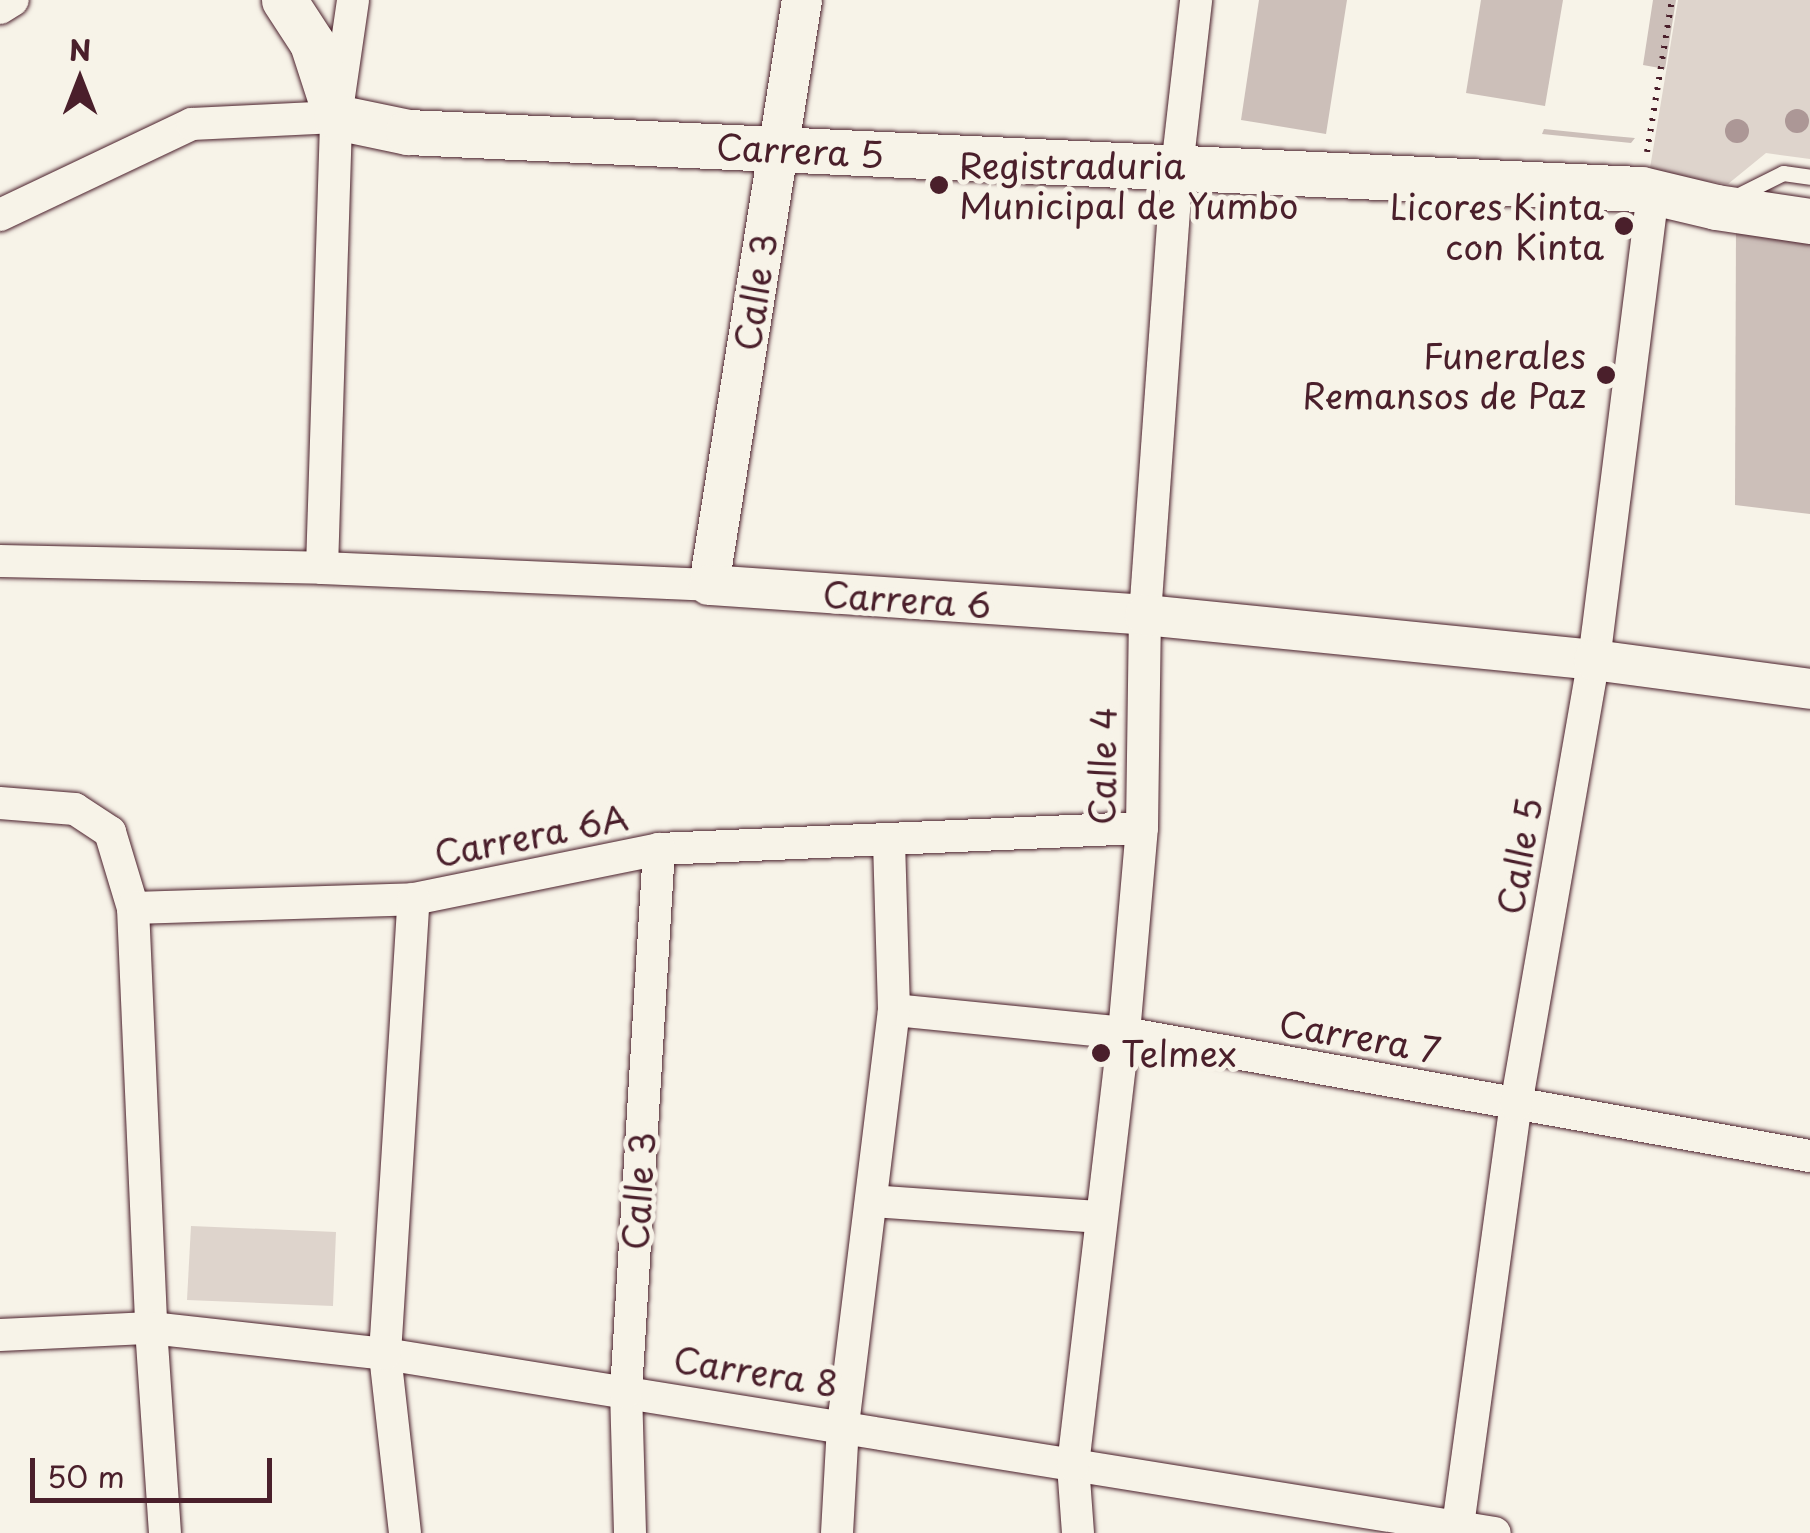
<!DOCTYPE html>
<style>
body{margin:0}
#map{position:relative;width:1810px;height:1533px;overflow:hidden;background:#f7f3e8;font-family:"Playpen Sans",sans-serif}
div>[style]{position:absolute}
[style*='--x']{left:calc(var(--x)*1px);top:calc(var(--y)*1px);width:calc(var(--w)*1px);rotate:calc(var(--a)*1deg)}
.green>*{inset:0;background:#ded4cc}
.building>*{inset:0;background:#ccbfb9}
.path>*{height:6px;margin-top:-3px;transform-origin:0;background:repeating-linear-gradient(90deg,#4a1f2b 0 2.5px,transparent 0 10.5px)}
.roads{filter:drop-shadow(0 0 2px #4a1f2b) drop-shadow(0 0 2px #4a1f2b)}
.service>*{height:15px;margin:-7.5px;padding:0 7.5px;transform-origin:7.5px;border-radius:7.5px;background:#f7f3e8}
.minor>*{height:32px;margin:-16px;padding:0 16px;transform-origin:16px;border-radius:16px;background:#f7f3e8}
.tertiary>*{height:40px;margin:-20px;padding:0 20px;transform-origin:20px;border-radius:20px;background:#f7f3e8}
.secondary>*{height:45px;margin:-22.5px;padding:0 22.5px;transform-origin:22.5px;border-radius:22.5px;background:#f7f3e8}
.trees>*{width:24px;height:24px;margin:-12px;border-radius:50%;background:#ac9796}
.dots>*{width:28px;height:28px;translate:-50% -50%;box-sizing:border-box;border:5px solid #f7f3e8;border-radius:50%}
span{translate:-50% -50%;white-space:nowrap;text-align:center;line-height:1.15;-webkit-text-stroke:10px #f7f3e8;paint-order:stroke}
.street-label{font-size:35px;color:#4a1f2b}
.poi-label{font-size:35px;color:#4a1f2b}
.left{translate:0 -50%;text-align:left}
.right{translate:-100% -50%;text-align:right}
.north{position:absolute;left:30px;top:30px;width:100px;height:100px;-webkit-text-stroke:8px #f7f3e8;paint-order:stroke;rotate:0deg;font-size:28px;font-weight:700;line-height:40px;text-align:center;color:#4a1f2b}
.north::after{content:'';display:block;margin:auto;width:35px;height:45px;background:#4a1f2b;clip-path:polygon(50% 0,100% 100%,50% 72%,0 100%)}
.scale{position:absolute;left:30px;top:1458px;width:242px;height:45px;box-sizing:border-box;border:5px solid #4a1f2b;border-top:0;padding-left:12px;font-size:30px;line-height:35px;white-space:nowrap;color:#4a1f2b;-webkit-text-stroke:8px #f7f3e8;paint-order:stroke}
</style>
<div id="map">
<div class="green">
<i style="clip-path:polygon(1678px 0,1810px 0,1810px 159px,1766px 153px,1728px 184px,1649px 174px)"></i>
<i style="clip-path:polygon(191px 1226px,336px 1232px,333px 1306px,187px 1300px)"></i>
</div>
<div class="building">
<i style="clip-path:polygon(1259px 0,1347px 0,1326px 134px,1241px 120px)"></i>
<i style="clip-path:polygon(1481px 0,1563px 0,1545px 106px,1466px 93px)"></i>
<i style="clip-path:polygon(1653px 0,1676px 0,1665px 69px,1643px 65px)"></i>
<i style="clip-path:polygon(1544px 129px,1602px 135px,1635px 138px,1631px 143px,1582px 138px,1542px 134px)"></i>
<i style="clip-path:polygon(1736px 223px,1810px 235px,1810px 514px,1735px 505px)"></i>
</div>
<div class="path">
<i style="--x:1647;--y:152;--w:154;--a:-80.7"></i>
</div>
<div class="roads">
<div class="service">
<i style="--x:1733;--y:198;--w:56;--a:-26.6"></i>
<i style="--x:1783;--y:173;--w:27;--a:8"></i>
</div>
<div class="minor">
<i style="--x:0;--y:8;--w:15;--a:-32"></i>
<i style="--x:0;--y:215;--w:212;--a:-25.4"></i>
<i style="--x:192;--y:124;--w:144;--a:-2.8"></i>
<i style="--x:0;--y:561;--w:322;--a:1.2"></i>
<i style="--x:322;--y:568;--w:387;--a:2.5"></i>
<i style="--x:322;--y:568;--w:451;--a:-88.2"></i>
<i style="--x:336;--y:117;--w:118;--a:-81.7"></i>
<i style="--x:0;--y:803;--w:75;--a:4.6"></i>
<i style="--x:75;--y:809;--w:42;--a:33.3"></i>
<i style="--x:110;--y:832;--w:79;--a:73.2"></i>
<i style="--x:133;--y:908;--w:281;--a:-1.8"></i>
<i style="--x:414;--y:899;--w:250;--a:-11.5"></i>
<i style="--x:659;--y:849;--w:483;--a:-2.5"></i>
<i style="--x:133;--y:908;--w:420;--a:87.5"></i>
<i style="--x:151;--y:1328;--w:205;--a:86.1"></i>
<i style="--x:894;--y:1010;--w:231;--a:5.7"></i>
<i style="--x:1124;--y:1033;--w:697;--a:10.17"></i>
<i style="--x:871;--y:1201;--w:229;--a:4"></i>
<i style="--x:0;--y:1335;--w:151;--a:-2.7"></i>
<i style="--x:151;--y:1328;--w:235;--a:6.3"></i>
<i style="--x:385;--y:1354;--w:1124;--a:9.16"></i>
<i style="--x:405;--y:1533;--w:180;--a:-96.4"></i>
<i style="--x:385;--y:1354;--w:456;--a:-86.4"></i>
<i style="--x:630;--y:1533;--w:141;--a:-91.6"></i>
<i style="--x:626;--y:1392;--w:544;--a:-86.52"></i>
<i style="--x:837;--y:1533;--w:108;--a:-86.8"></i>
<i style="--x:843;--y:1425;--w:418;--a:-83"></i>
<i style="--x:894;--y:1010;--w:168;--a:-91.7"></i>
<i style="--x:1078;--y:1533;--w:68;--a:-94.2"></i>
<i style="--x:1073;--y:1465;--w:435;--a:-83.3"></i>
<i style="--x:1124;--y:1033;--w:206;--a:-85"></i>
<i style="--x:1142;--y:828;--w:213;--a:-89.2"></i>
<i style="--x:1145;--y:615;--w:448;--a:-85.9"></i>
<i style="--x:1177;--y:168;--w:169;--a:-83.5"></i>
<i style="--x:1457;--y:1533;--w:432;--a:-82.2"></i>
<i style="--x:1516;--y:1105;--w:452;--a:-80.1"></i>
<i style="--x:1594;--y:660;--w:473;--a:-82.8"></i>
</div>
<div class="tertiary">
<i style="--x:802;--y:0;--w:592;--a:99.03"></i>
<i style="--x:709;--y:585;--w:437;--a:3.9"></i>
<i style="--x:1145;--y:615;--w:451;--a:5.7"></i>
<i style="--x:1594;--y:660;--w:218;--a:7.6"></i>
</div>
<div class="secondary">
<i style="--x:284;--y:0;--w:51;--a:56.9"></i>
<i style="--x:312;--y:43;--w:78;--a:72"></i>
<i style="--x:336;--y:117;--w:74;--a:11.8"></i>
<i style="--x:408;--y:132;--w:1234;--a:2.65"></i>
<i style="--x:1641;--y:189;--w:77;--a:13.5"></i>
<i style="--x:1716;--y:207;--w:95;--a:8.5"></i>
</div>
</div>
<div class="trees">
<i style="left:1797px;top:121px"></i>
<i style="left:1737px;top:131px"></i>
</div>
<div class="dots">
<i style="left:939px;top:185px;background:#4a1f2b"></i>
<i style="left:1624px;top:226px;background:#4a1f2b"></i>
<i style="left:1606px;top:375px;background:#4a1f2b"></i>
<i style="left:1101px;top:1053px;background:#4a1f2b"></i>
</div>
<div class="street-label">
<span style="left:800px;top:150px;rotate:3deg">Carrera 5</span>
<span style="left:755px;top:292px;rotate:-81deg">Calle 3</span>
<span style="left:907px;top:599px;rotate:4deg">Carrera 6</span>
<span style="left:1102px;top:766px;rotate:-89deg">Calle 4</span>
<span style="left:531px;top:835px;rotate:-11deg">Carrera 6A</span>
<span style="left:1519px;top:856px;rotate:-80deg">Calle 5</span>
<span style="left:1360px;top:1036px;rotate:10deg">Carrera 7</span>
<span style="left:638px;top:1191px;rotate:-86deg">Calle 3</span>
<span style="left:756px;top:1371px;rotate:9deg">Carrera 8</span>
</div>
<div class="poi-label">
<span class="left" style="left:959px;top:185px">Registraduria<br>Municipal de Yumbo</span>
<span class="right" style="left:1604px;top:226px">Licores Kinta<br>con Kinta</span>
<span class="right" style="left:1586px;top:375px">Funerales<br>Remansos de Paz</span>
<span class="left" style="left:1121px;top:1053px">Telmex</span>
</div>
<div class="north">N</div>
<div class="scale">50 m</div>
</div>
